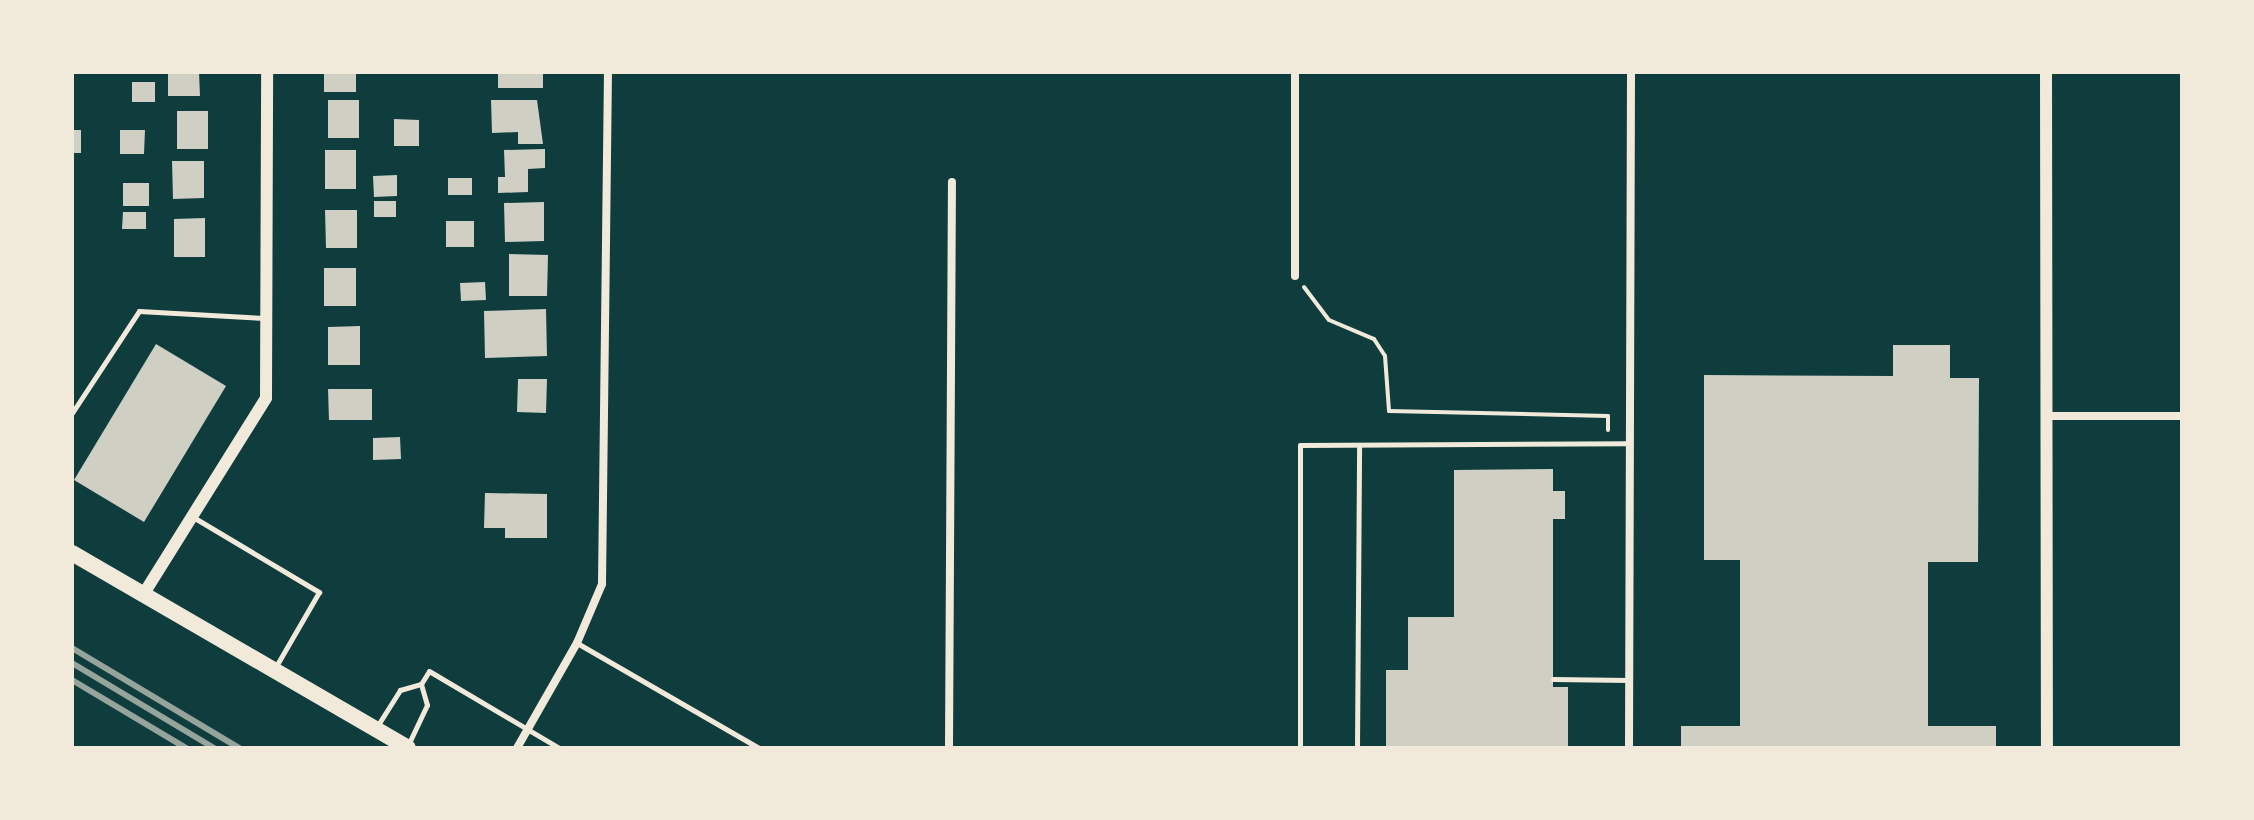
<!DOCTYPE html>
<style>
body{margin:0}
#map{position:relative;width:2254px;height:820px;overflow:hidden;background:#0f3d3e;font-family:"Open Sans",sans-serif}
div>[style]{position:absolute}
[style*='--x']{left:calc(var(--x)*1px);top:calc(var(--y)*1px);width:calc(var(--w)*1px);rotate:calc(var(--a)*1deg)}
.building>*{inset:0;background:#cfcfc3}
.path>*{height:4px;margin:-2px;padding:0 2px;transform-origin:2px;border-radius:2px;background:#f1e9da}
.service>*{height:5px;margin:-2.5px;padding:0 2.5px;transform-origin:2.5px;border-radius:2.5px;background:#f1e9da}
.minor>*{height:8px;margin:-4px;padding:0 4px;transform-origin:4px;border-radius:4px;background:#f1e9da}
.tertiary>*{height:12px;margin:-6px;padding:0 6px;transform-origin:6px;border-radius:6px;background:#f1e9da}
.primary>*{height:16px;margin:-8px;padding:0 8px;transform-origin:8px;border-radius:8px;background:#f1e9da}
.rail>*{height:6px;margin:-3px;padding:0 3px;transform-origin:3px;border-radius:3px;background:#97a49c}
span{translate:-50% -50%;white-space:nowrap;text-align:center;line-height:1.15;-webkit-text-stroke:6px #f1e9da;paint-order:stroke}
.frame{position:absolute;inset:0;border:74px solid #f1e9da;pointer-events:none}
</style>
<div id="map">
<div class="building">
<i style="clip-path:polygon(168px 72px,199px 72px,200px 96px,168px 96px)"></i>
<i style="clip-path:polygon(324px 72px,356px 72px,356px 92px,324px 92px)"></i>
<i style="clip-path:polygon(498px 72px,543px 72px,543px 88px,498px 88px)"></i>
<i style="clip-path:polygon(132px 82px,155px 82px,155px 102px,132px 102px)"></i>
<i style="clip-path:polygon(328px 100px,359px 100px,359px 138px,328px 138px)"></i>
<i style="clip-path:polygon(491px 100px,537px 100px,543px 144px,518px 144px,518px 132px,492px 133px)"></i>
<i style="clip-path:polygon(177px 111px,208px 111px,208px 149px,177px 149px)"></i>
<i style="clip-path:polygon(394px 119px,419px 120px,419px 146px,394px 146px)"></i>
<i style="clip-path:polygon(72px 130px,81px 130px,81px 153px,72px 153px)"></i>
<i style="clip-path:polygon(120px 130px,145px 130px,144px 154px,120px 154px)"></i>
<i style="clip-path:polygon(545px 149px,545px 168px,528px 169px,528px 192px,498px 193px,498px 177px,505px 177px,504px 150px)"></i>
<i style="clip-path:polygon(325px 150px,356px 150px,356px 189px,325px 189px)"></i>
<i style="clip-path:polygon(172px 161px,204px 161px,204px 198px,173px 199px)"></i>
<i style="clip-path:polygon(397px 175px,397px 196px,374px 197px,373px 176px)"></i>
<i style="clip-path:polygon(448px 178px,472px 178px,472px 195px,448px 195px)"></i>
<i style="clip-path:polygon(123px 183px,149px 183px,149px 206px,123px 206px)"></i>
<i style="clip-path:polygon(374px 201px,396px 201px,396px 217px,374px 217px)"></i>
<i style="clip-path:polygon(544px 202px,544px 241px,505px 242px,504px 203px)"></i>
<i style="clip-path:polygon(325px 210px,357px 210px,357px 248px,326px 248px)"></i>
<i style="clip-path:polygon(123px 212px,146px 212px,146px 229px,122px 229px)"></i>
<i style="clip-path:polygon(205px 218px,205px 257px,174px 257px,174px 219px)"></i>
<i style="clip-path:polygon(446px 221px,474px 221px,474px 247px,446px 247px)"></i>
<i style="clip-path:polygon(509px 254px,548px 255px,547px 296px,509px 296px)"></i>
<i style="clip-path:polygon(324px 268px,356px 268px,356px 306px,324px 306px)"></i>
<i style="clip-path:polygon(485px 282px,486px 300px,461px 301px,460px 283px)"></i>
<i style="clip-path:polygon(546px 309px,547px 356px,485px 358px,484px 311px)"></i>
<i style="clip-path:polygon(360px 326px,360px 365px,328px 365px,328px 327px)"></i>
<i style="clip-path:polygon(156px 344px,226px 386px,144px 522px,74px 480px)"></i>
<i style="clip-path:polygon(1893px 345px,1950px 345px,1950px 378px,1979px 378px,1978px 562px,1928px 562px,1928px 726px,1996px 726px,1996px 748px,1681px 748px,1681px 726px,1740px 726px,1740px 560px,1704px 560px,1704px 375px,1893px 376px)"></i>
<i style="clip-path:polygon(518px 379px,547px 379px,546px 413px,517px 412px)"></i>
<i style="clip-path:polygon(328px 389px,372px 389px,372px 420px,329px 420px)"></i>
<i style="clip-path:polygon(400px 437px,401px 459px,373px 460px,373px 438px)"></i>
<i style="clip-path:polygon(1553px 469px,1553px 491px,1565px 491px,1565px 519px,1553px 519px,1553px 687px,1568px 687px,1568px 748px,1386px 748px,1386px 670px,1408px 670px,1408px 617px,1454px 617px,1454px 470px)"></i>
<i style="clip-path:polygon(485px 493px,547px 494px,547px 538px,505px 538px,505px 528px,484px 528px)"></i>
</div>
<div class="path">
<i style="--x:1304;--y:287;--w:41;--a:52.9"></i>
<i style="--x:1329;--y:320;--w:49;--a:22.9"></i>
<i style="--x:1374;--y:339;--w:20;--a:57"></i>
<i style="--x:1385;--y:356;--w:55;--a:85.8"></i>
<i style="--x:1389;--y:411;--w:219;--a:1.3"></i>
<i style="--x:1608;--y:416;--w:14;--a:90"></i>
</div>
<div class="service">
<i style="--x:72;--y:413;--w:122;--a:-56.7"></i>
<i style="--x:139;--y:311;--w:127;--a:3.2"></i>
<i style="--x:193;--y:517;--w:147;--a:30.8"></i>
<i style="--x:319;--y:592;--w:88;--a:120.1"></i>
<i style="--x:577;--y:643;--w:210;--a:30"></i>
<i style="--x:1553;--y:679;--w:76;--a:0.8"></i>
<i style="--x:376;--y:728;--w:45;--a:-57.7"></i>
<i style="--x:400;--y:690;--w:22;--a:-16"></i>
<i style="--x:409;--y:743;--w:42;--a:-64.7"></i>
<i style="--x:427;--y:705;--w:22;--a:-106"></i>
<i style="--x:421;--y:684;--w:15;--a:-58"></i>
<i style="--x:429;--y:671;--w:151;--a:30.6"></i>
<i style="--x:1300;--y:748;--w:303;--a:-90"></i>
<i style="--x:1300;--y:445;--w:329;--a:-0.3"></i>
<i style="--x:1357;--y:748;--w:303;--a:-89.6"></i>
</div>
<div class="minor">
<i style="--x:1295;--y:276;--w:204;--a:-90"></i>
<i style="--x:2047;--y:416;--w:135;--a:0"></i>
<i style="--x:517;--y:748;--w:121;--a:-60.3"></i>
<i style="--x:577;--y:643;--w:64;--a:-67"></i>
<i style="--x:602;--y:584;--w:512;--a:-89.33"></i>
<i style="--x:949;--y:748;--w:566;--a:-89.7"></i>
<i style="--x:1629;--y:748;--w:676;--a:-89.83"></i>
</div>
<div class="tertiary">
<i style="--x:2046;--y:72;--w:676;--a:89.92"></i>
<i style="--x:143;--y:595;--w:232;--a:-58"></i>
<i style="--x:266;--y:398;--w:326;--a:-89.8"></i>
</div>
<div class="primary">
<i style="--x:72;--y:553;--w:388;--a:30.1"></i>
</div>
<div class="rail">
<i style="--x:72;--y:648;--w:195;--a:30.9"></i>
<i style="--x:72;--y:663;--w:165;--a:30.9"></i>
<i style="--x:72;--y:680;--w:133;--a:30.8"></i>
</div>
<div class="frame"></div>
</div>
